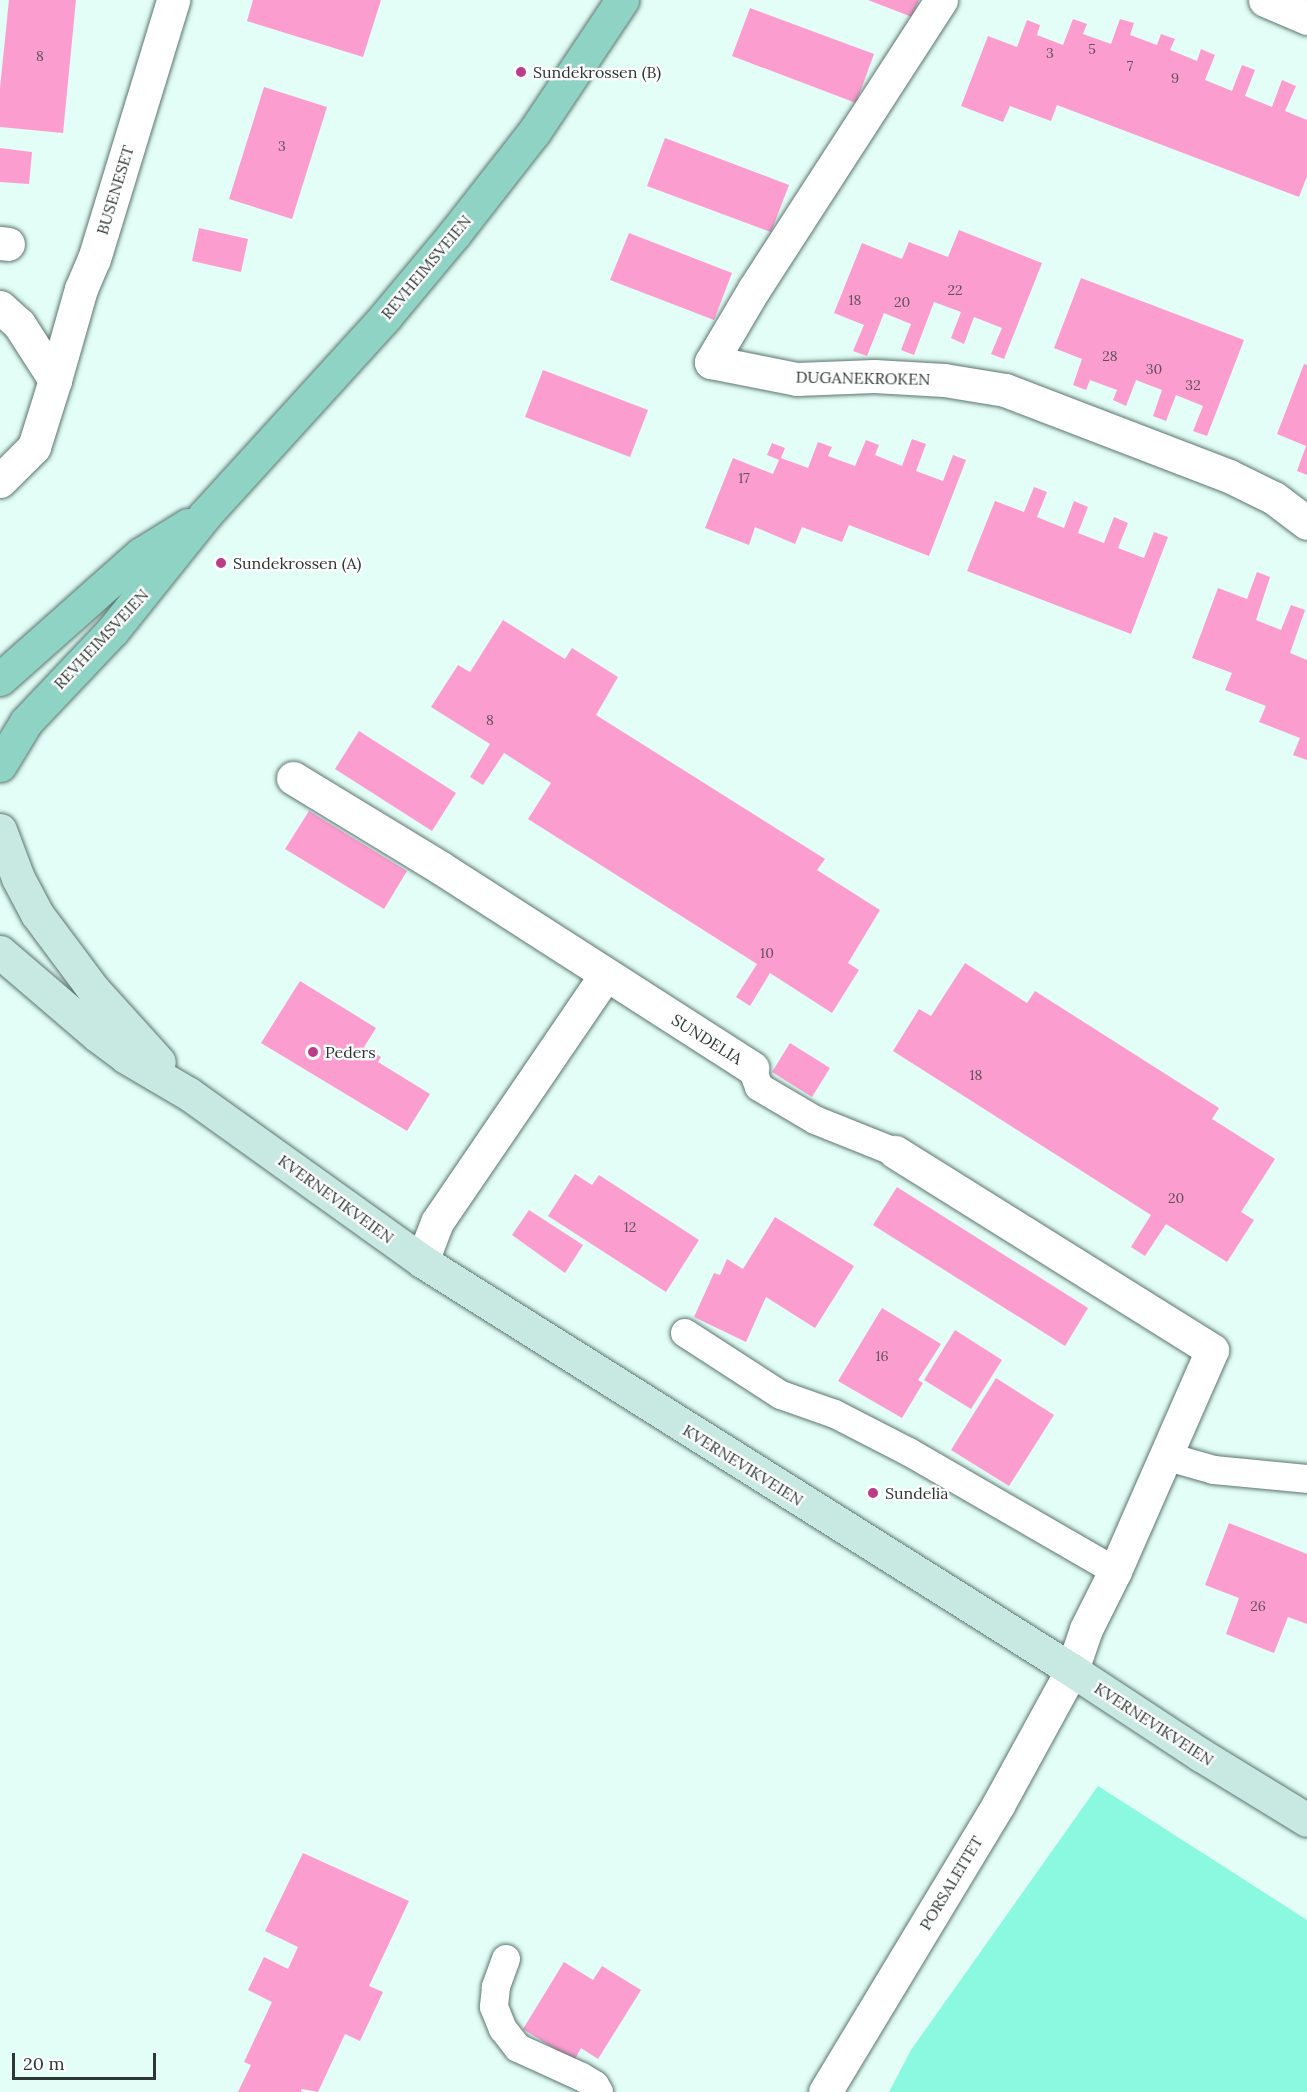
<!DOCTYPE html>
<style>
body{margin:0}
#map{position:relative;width:1307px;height:2092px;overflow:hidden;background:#e2fef6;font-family:Lora,serif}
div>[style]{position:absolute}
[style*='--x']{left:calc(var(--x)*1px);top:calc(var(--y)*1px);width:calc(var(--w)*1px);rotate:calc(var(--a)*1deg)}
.green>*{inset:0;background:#8af9df}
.building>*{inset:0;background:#fc9dd0}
.roads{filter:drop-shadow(0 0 2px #5c756e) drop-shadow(0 0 2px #5c756e)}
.lane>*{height:28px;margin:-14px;padding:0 14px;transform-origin:14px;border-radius:14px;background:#fff}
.street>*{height:33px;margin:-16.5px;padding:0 16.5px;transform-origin:16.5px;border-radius:16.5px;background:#fff}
.secondary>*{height:33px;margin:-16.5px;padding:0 16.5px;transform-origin:16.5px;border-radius:16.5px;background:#c7e9e2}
.primary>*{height:33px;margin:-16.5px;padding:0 16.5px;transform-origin:16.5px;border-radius:16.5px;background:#8fd3c4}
.dots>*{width:16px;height:16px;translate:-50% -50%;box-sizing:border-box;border:3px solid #fff;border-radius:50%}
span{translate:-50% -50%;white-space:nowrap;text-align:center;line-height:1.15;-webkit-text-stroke:4.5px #fff;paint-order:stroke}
.number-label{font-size:14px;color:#60505b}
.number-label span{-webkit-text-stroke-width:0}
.poi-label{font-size:16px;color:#2c3734}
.left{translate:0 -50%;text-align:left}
.street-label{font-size:16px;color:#2c3734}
.scale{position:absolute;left:12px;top:2053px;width:144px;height:27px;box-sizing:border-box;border:3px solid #2c3734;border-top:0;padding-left:8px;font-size:18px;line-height:21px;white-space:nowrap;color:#2c3734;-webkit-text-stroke:4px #fff;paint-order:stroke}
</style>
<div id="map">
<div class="green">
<i style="clip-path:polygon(1098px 1786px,1307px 1920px,1307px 2092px,889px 2092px,911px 2050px)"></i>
</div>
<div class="building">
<i style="clip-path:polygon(9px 0,76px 0,63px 133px,0 127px,0 88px)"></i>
<i style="clip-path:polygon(253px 0,381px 0,363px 57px,247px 21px)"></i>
<i style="clip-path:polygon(868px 0,919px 0,912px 17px)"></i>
<i style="clip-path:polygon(750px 8px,874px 54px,856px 103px,732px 56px)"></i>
<i style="clip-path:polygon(1073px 19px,1087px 24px,1083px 34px,1111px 44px,1120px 19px,1134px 23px,1130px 35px,1157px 45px,1161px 34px,1175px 39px,1170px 50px,1197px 61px,1201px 49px,1215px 55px,1205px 80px,1232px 91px,1242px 65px,1255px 70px,1245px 96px,1272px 107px,1282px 80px,1296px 86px,1285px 111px,1307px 120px,1307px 176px,1299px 197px,1057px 105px,1051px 121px,1010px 106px,1003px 122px,961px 106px,988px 36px,1017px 47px,1027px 20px,1040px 25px,1037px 35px,1063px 45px)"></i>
<i style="clip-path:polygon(264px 87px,327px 107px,292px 219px,229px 199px)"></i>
<i style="clip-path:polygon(665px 138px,789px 185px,771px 232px,647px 186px)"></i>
<i style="clip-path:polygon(0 148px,32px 152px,29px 184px,0 182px)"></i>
<i style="clip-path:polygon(199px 228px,248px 239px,241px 272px,192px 261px)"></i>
<i style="clip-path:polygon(959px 230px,1042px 263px,1004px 359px,991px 354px,1002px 328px,974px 317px,964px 344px,951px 338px,961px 312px,934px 302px,914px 355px,901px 350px,911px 324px,884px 313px,867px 356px,853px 351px,864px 325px,834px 313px,862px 243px,902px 259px,909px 242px,948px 257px)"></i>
<i style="clip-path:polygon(629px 233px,732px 273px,714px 320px,610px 280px)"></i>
<i style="clip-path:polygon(1081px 278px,1244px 340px,1207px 436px,1193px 431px,1203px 406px,1176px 395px,1166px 421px,1153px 416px,1162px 390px,1136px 380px,1126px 406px,1113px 400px,1117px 390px,1090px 380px,1086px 390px,1073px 385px,1082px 359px,1054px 348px)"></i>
<i style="clip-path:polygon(1304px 364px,1307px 365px,1307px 475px,1297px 471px,1306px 446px,1277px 434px)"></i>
<i style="clip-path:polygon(543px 370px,648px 410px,630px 457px,525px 417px)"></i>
<i style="clip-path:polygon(912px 439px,926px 444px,916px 471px,943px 481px,953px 455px,966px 460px,929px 556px,849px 525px,842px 542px,802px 527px,795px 544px,755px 527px,749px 545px,705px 528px,733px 458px,773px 474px,779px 460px,767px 455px,772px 443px,785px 448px,781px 458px,808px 468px,818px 442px,832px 447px,828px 456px,855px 466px,866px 440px,879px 445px,875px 455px,902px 466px)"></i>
<i style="clip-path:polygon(1034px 487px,1047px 492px,1037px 517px,1064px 528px,1074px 501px,1088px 507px,1078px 533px,1104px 543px,1114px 517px,1128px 523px,1118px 548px,1144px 558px,1154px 532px,1168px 537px,1131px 634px,967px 571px,995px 501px,1024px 512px)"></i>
<i style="clip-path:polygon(1257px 572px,1270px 577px,1256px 620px,1281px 630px,1291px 605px,1305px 610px,1290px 653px,1307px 660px,1307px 760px,1293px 755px,1300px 738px,1259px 722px,1266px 706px,1225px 690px,1232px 673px,1192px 658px,1218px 588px,1247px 599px)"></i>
<i style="clip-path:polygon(503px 620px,565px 659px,572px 648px,618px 677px,596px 715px,825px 859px,817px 870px,880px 910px,848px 963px,859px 970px,832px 1013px,770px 973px,750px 1006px,736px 997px,757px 964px,528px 819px,551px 783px,504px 753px,483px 785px,470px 777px,490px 744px,431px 707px,458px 665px,470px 672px)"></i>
<i style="clip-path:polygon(359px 731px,456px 793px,432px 831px,335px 769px)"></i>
<i style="clip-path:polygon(309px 811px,407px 871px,384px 909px,285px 849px)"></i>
<i style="clip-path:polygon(965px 963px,1027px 1003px,1035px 991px,1219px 1108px,1212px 1119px,1275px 1159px,1241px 1212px,1254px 1220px,1227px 1262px,1166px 1224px,1145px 1256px,1131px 1247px,1151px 1215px,893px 1051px,919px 1009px,931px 1016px)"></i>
<i style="clip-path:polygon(300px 981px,376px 1028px,364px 1047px,381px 1057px,378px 1062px,430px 1094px,407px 1131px,261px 1043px)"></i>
<i style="clip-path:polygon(790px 1043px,830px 1068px,812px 1097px,772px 1072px)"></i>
<i style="clip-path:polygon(575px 1174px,592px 1185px,599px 1175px,699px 1240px,666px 1292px,548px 1216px)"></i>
<i style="clip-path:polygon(897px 1187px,1088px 1308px,1065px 1346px,873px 1225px)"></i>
<i style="clip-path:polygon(529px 1210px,583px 1245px,565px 1273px,512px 1235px)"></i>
<i style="clip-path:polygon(775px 1217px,854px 1266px,815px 1328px,766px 1297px,746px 1342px,694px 1317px,714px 1273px,720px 1275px,727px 1259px,743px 1269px)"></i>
<i style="clip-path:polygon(882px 1308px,941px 1344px,918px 1380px,923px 1383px,902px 1418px,838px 1381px)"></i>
<i style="clip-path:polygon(955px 1330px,1002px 1360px,971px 1409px,924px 1380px)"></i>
<i style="clip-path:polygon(996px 1378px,1054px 1415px,1009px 1486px,951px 1450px)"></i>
<i style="clip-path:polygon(1229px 1523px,1307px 1554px,1307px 1624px,1288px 1617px,1274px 1653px,1226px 1634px,1239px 1598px,1205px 1585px)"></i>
<i style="clip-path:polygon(303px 1853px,409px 1901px,369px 1986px,383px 1992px,360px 2041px,345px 2034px,318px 2092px,302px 2089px,301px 2092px,238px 2092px,251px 2065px,244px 2062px,272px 2002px,248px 1990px,264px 1957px,288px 1969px,298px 1947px,265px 1931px)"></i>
<i style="clip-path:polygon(564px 1962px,593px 1980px,602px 1966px,641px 1990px,598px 2059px,581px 2048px,574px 2061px,523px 2029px)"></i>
</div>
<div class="roads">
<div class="lane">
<i style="--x:752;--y:1068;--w:20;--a:70"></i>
<i style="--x:759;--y:1087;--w:65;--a:30.5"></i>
<i style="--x:815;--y:1120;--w:86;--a:21.8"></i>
<i style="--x:685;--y:1333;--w:114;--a:32.9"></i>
<i style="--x:781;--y:1395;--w:57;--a:19.4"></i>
<i style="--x:835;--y:1414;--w:83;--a:27.2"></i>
<i style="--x:909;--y:1452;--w:238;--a:30"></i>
<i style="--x:1165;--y:1456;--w:51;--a:15.9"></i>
<i style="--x:1214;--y:1470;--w:93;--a:5.5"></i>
<i style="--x:506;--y:1959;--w:30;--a:110"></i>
<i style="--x:496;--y:1987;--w:20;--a:96"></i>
<i style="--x:494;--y:2007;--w:24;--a:68"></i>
<i style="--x:503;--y:2029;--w:24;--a:52"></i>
<i style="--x:518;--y:2048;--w:70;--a:24.4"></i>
<i style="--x:582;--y:2077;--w:15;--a:32"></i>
<i style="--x:595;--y:2085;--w:8;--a:60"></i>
</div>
<div class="street">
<i style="--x:941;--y:0;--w:344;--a:122.9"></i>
<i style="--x:754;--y:289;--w:85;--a:120.5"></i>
<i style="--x:711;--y:362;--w:88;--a:11.2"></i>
<i style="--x:797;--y:379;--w:77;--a:-2.2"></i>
<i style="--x:874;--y:376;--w:70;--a:3.3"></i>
<i style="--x:944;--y:380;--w:62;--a:9.3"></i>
<i style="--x:1005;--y:390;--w:240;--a:21"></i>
<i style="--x:1229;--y:476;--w:50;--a:26.1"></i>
<i style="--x:1274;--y:498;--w:41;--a:37.1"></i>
<i style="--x:1265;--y:0;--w:46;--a:23.2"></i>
<i style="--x:0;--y:243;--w:8;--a:7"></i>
<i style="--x:0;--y:307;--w:25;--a:42"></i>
<i style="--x:19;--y:324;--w:67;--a:57.3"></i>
<i style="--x:55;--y:380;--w:70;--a:107.4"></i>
<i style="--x:34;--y:447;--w:48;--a:135"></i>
<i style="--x:55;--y:380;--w:95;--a:-74.1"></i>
<i style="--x:81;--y:289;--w:33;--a:-67"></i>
<i style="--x:94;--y:259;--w:271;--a:-73"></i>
<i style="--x:293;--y:778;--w:173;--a:31.3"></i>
<i style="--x:441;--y:868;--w:370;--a:32.7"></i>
<i style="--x:422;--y:1261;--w:42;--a:-69"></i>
<i style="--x:437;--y:1222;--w:298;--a:-55.7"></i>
<i style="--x:825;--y:2092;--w:335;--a:-58.9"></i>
<i style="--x:998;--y:1805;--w:154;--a:-61.3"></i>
<i style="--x:1072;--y:1670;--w:43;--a:-71.1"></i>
<i style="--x:1086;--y:1629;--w:65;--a:-63.4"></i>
<i style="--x:1115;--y:1571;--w:241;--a:-66.3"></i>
<i style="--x:1212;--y:1350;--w:374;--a:-148"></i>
</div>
<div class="secondary">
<i style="--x:0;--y:830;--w:51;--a:69.4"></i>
<i style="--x:18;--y:878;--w:41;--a:62.2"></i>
<i style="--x:37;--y:914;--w:94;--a:53.3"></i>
<i style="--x:93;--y:989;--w:98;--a:47.9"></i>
<i style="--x:0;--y:952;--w:128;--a:40.6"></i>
<i style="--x:97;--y:1035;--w:36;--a:37"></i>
<i style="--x:126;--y:1057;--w:73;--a:30.4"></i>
<i style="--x:189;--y:1094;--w:287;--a:35.6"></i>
<i style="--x:422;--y:1261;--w:768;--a:32.18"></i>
<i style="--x:1072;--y:1670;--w:154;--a:33.4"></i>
<i style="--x:1201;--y:1755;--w:124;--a:31.5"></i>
</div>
<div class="primary">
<i style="--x:0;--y:679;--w:188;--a:-41.6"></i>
<i style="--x:141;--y:554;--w:55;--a:-31.7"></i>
<i style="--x:0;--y:765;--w:50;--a:-58.8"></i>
<i style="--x:26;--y:722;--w:127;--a:-46.6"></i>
<i style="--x:113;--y:630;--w:147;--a:-51.3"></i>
<i style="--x:205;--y:515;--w:268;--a:-47.7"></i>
<i style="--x:385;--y:317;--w:109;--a:-50.2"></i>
<i style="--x:455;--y:233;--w:128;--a:-52"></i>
<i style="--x:534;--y:132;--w:159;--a:-56.3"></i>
</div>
</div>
<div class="dots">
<i style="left:521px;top:72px;background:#bb3d8a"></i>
<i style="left:221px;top:563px;background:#bb3d8a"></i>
<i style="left:313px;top:1052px;background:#bb3d8a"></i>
<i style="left:873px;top:1493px;background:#bb3d8a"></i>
</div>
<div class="number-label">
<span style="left:1092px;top:49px">5</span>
<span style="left:1050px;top:53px">3</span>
<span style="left:40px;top:56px">8</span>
<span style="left:1130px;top:66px">7</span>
<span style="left:1175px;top:78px">9</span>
<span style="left:282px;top:146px">3</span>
<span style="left:955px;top:290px">22</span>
<span style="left:855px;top:300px">18</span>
<span style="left:902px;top:302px">20</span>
<span style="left:1110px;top:356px">28</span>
<span style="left:1154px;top:369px">30</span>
<span style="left:1193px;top:385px">32</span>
<span style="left:744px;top:478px">17</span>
<span style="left:490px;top:720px">8</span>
<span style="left:767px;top:953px">10</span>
<span style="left:976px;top:1075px">18</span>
<span style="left:1176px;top:1198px">20</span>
<span style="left:630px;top:1227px">12</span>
<span style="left:882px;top:1356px">16</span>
<span style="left:1258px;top:1606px">26</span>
</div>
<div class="poi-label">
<span class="left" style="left:533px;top:72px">Sundekrossen (B)</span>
<span class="left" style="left:233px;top:563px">Sundekrossen (A)</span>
<span class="left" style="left:325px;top:1052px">Peders</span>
<span class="left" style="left:885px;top:1493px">Sundelia</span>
</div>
<div class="street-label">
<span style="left:115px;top:190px;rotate:-73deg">BUSENESET</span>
<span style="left:426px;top:267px;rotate:-50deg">REVHEIMSVEIEN</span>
<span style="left:863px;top:378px;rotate:1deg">DUGANEKROKEN</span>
<span style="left:101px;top:639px;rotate:-47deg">REVHEIMSVEIEN</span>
<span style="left:707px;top:1039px;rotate:32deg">SUNDELIA</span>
<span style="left:336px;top:1199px;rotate:36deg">KVERNEVIKVEIEN</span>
<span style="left:743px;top:1465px;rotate:32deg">KVERNEVIKVEIEN</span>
<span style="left:1154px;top:1724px;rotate:33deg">KVERNEVIKVEIEN</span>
<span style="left:951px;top:1883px;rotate:-59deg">PORSALEITET</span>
</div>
<div class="scale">20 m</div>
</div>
